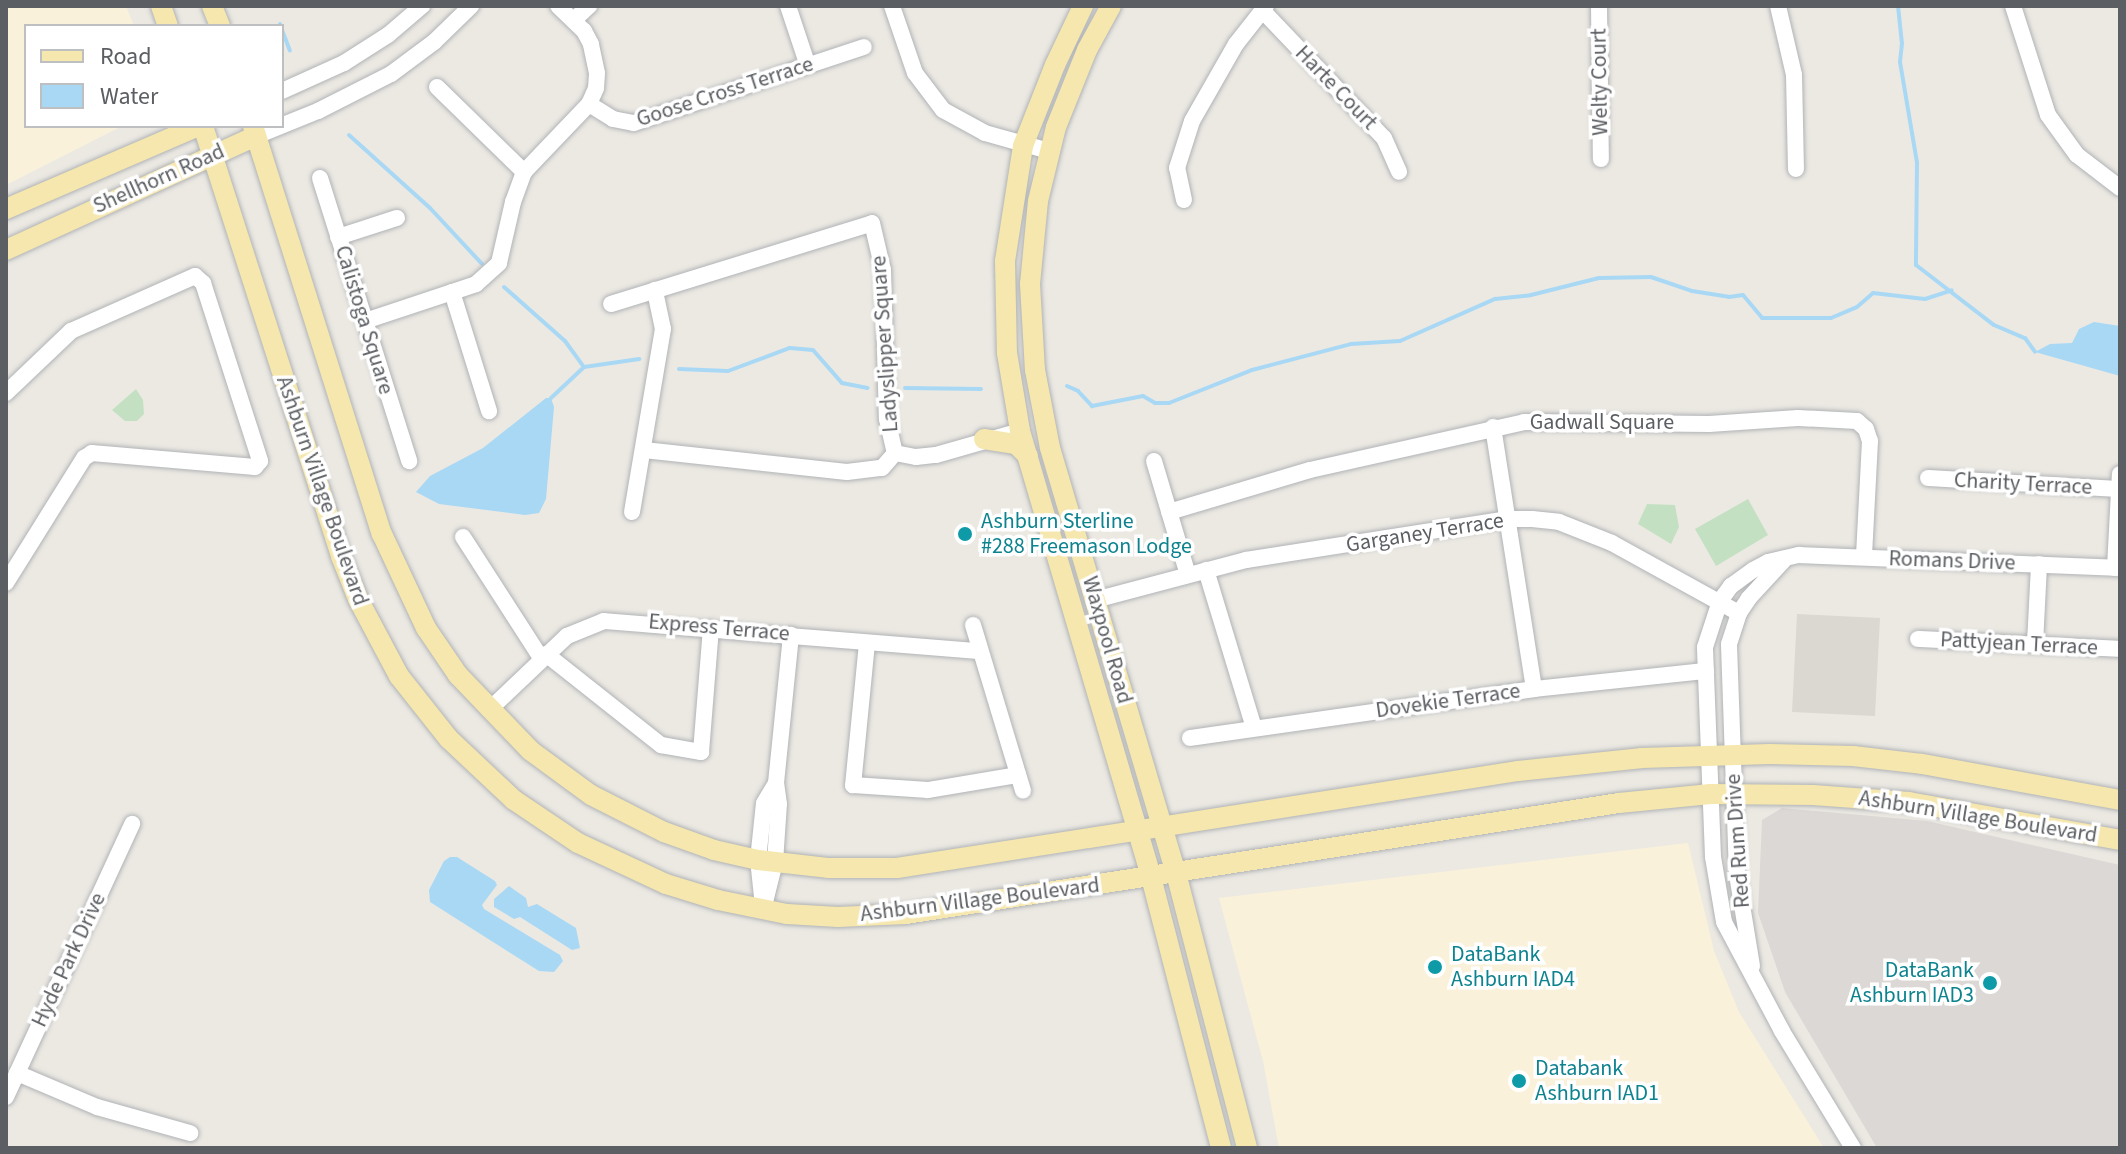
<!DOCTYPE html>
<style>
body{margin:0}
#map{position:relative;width:2126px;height:1154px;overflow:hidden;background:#ece9e3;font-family:"Source Sans 3",sans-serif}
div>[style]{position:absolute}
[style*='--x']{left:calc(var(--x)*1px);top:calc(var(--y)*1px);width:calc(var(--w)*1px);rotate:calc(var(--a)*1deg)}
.commercial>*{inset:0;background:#faf1da}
.industrial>*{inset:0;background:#dbd8d5}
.education>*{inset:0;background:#dbd8d1}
.green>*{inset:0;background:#c3e1c2}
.water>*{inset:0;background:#a9d8f5}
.stream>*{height:4px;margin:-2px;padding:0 2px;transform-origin:2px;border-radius:2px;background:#a9d8f5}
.roads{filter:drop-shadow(0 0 2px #b0b3b6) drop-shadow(0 0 2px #b0b3b6)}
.minor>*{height:16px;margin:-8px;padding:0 8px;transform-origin:8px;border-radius:8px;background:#fff}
.major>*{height:20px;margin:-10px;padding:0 10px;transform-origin:10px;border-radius:10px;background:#f6e7ae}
.dots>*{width:22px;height:22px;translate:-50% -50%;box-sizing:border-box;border:4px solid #fff;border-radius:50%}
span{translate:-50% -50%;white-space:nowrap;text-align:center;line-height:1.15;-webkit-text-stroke:7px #fff;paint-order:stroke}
.street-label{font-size:22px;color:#5b5e62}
.culture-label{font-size:22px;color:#0d838f}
.left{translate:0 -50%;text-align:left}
.right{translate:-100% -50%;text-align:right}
.frame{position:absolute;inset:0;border:8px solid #5b5e62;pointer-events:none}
.legend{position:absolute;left:24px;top:24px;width:260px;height:104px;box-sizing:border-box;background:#fff;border:2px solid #bdbfc0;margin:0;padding:10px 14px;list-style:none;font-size:24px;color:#5b5e62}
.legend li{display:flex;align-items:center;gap:16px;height:40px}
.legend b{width:40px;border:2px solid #bdbfc0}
</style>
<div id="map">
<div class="commercial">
<i style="clip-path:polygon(6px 6px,126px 6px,134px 26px,26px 26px,26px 126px,122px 126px,6px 185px)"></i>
<i style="clip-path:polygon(1688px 843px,1714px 951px,1739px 1012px,1824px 1148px,1279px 1148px,1263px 1061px,1219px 898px)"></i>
</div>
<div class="industrial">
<i style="clip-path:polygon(1782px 808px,1927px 821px,2120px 865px,2120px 1148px,1877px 1148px,1785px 992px,1758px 913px,1762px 820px)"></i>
</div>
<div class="education">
<i style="clip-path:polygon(1797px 614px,1880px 618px,1875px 716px,1792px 712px)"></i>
</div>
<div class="green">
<i style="clip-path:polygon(136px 389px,143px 400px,144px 414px,137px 421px,125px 421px,112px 410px)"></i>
<i style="clip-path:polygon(1748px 499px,1768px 535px,1716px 566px,1695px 529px)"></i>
<i style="clip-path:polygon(1647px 504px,1675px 505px,1679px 527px,1671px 544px,1638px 524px)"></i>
</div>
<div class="water">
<i style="clip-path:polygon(2094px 322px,2120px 326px,2120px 376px,2035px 352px,2050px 344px,2072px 343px,2079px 329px)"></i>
<i style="clip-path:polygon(546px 398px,551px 398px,554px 407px,546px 499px,539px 513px,525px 515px,439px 504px,416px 492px,430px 476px,483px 448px)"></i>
<i style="clip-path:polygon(450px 857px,457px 857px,495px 881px,497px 885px,482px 905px,484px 909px,560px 955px,563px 961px,554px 972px,539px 971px,430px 902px,429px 890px,444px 861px)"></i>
<i style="clip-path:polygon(509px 886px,526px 898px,528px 907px,537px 904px,576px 928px,580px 948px,572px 950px,520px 917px,514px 919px,494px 907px,494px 899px)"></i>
</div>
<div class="stream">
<i style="--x:1898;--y:6;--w:37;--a:84"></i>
<i style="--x:1902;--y:43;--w:19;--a:96"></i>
<i style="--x:1900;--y:62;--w:101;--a:80.4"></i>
<i style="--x:1917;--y:162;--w:103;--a:90.6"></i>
<i style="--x:1916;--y:265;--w:98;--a:37.6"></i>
<i style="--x:1994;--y:325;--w:34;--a:23"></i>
<i style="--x:2025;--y:338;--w:17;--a:54"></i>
<i style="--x:280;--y:24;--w:2;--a:90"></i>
<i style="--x:282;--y:30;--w:22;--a:69"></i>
<i style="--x:349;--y:135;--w:109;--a:42"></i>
<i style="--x:430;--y:208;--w:76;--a:47.1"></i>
<i style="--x:504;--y:287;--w:81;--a:41.5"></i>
<i style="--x:565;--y:341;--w:32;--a:54"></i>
<i style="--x:679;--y:369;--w:49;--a:2.3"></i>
<i style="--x:728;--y:371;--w:66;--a:-20.4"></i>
<i style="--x:790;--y:348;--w:23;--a:5"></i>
<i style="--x:813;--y:350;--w:44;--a:48.7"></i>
<i style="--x:842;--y:383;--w:26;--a:11"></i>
<i style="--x:1067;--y:386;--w:12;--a:24"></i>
<i style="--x:1078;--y:391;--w:21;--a:47"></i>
<i style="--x:1092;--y:406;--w:52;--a:-11.1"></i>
<i style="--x:1143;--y:396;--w:14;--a:30"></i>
<i style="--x:1155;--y:403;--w:14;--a:0"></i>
<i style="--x:1169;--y:403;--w:89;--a:-21.7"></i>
<i style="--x:1252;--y:370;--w:102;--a:-14.7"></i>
<i style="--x:1351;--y:344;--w:49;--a:-3.5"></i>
<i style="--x:1400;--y:341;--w:104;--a:-23.9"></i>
<i style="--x:1495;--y:299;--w:36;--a:-6"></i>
<i style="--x:1531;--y:295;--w:70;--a:-14"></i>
<i style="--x:1599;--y:278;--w:52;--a:-1.1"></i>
<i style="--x:1651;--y:277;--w:43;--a:18.9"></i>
<i style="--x:1692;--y:291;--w:37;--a:9"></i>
<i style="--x:1729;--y:297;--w:14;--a:-8"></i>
<i style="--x:1743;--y:295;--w:30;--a:50"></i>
<i style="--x:1762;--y:318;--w:69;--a:0"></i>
<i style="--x:1831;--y:318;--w:28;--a:-23"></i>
<i style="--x:1857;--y:307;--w:21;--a:-41"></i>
<i style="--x:1873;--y:293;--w:52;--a:6.6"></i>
<i style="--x:1925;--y:299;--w:28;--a:-18"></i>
<i style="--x:905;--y:388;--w:76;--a:0.8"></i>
<i style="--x:551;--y:398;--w:45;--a:-43.2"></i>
<i style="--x:584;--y:367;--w:56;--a:-8.3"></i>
</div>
<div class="roads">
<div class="minor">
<i style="--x:788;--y:6;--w:63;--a:71.6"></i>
<i style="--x:892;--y:6;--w:71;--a:71.1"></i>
<i style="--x:915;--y:73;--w:46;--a:52.9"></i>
<i style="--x:943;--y:110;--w:48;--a:28.7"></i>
<i style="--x:985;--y:133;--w:66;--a:15.7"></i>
<i style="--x:1599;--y:6;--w:153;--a:89.3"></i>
<i style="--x:1778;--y:6;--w:71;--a:76.9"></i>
<i style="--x:1794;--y:75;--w:94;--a:88.8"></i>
<i style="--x:2013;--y:6;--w:114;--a:72.2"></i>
<i style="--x:2048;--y:115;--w:49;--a:54.1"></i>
<i style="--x:2077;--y:155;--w:54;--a:37.5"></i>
<i style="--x:1262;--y:10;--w:177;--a:46.4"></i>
<i style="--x:1384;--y:138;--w:37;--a:66"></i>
<i style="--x:574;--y:20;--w:21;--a:-43"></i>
<i style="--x:437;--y:87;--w:122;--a:44.3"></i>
<i style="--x:282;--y:91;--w:68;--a:-24.3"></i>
<i style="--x:344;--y:63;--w:52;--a:-32.5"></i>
<i style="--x:388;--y:35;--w:45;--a:-40.5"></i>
<i style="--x:589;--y:104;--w:28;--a:32"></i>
<i style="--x:613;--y:119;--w:21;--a:11"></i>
<i style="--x:634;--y:123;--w:242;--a:-18.3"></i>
<i style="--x:256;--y:136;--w:67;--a:-22"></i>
<i style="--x:318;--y:111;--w:82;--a:-26.9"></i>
<i style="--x:391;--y:74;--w:54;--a:-36.7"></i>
<i style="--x:434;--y:42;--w:52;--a:-44.2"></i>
<i style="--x:320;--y:178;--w:297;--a:72.5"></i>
<i style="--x:1184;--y:200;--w:33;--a:-102"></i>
<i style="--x:1177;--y:168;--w:49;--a:-72.3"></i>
<i style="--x:1192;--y:121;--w:89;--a:-60.3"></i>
<i style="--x:1236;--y:44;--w:48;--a:-51.7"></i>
<i style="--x:338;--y:237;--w:62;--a:-17.9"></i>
<i style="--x:452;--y:292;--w:125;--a:72.7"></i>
<i style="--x:611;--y:304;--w:273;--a:-17.2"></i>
<i style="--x:872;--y:223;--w:48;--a:76.8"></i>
<i style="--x:883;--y:270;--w:149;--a:88.5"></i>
<i style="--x:887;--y:419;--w:35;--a:77"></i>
<i style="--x:365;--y:321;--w:117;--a:-18.4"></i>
<i style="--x:476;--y:284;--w:31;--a:-42"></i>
<i style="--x:499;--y:263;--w:63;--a:-77.1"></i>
<i style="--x:513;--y:202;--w:32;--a:-70"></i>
<i style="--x:524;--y:172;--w:94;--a:-46.3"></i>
<i style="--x:589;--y:104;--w:17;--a:-66"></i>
<i style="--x:596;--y:88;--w:15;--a:-86"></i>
<i style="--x:597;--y:73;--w:30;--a:-102"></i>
<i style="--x:591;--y:44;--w:15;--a:-118"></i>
<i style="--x:584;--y:31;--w:36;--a:-136"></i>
<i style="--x:6;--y:393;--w:90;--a:-43.6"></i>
<i style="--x:71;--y:331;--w:136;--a:-23.9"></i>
<i style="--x:195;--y:276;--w:11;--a:41"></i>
<i style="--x:203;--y:283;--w:187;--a:72.2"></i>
<i style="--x:260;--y:461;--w:8;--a:130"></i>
<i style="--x:255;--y:467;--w:164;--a:-175.1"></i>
<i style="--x:92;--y:453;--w:9;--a:148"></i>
<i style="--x:84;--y:458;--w:147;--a:122"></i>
<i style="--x:1493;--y:427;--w:265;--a:81.1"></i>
<i style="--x:644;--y:450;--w:204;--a:6.2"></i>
<i style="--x:847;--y:472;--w:35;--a:-7"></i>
<i style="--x:882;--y:468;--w:20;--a:-49"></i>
<i style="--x:895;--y:453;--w:21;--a:11"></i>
<i style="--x:916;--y:457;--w:20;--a:-6"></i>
<i style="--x:936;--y:455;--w:87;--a:-15.9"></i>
<i style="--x:1154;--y:461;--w:119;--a:73.4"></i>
<i style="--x:1928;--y:478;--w:191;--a:3.3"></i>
<i style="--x:632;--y:512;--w:186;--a:-80.4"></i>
<i style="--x:663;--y:329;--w:40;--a:-102"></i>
<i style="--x:1169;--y:512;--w:147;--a:-16.6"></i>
<i style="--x:1310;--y:470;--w:219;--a:-12.6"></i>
<i style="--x:1524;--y:422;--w:185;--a:0.6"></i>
<i style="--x:1709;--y:424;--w:89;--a:-3.9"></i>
<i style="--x:1798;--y:418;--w:59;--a:2.9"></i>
<i style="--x:1857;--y:421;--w:12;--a:42"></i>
<i style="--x:1866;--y:429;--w:13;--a:72"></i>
<i style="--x:1870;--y:441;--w:116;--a:93"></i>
<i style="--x:463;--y:537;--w:144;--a:57.2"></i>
<i style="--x:2115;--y:568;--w:94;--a:-87"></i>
<i style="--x:1206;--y:570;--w:165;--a:73.1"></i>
<i style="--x:1095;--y:600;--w:156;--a:-14.8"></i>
<i style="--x:1246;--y:560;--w:264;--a:-8.9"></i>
<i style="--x:1507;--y:519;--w:25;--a:0"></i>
<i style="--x:1532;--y:519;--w:27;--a:6"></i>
<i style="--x:1559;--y:522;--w:57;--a:21.6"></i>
<i style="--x:1612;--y:543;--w:145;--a:28.9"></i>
<i style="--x:973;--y:625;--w:173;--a:73.2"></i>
<i style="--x:1918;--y:639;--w:202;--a:2.8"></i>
<i style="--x:867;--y:643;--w:143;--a:95.6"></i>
<i style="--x:853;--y:785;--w:75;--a:3.8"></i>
<i style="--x:928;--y:790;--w:91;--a:-9.5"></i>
<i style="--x:2035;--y:644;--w:80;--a:-87.1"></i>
<i style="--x:546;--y:654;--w:147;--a:38.4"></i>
<i style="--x:661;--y:745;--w:41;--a:9.9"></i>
<i style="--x:701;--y:752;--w:124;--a:-85.4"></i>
<i style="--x:489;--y:710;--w:108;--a:-43.5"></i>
<i style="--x:567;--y:636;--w:40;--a:-22"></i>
<i style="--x:604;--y:621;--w:377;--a:4.6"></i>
<i style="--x:1190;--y:738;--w:347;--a:-8.1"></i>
<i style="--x:1534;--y:689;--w:173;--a:-6"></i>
<i style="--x:762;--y:897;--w:37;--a:-96"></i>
<i style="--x:758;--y:860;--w:57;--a:-84"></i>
<i style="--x:764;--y:803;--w:23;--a:-59"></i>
<i style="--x:763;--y:910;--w:49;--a:-76"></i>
<i style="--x:775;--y:862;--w:58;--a:-86.1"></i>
<i style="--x:779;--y:804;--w:21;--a:-98"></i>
<i style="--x:776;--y:783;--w:149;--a:-84.2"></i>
<i style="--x:1752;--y:966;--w:93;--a:-99.3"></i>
<i style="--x:1737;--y:874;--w:230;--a:-92"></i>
<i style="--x:1729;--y:644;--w:33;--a:-72"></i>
<i style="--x:1739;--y:613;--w:18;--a:-56"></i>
<i style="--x:1749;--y:598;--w:53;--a:-47.3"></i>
<i style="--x:17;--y:1073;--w:87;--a:23"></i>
<i style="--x:97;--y:1107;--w:97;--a:15.6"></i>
<i style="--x:6;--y:1097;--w:301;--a:-65.2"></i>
<i style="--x:1853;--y:1148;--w:137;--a:-121.3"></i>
<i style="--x:1782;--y:1031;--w:123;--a:-118"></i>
<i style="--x:1724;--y:922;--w:66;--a:-99.6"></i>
<i style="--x:1713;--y:857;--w:210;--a:-92.2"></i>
<i style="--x:1705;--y:647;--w:48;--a:-71.9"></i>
<i style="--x:1720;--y:601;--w:19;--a:-54"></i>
<i style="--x:1731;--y:586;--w:27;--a:-36"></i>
<i style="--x:1753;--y:570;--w:17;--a:-28"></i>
<i style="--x:1768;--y:562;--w:32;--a:-13"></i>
<i style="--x:1799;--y:555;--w:321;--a:2.3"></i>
</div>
<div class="major">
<i style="--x:161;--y:6;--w:21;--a:71"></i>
<i style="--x:212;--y:6;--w:22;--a:68"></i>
<i style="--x:1083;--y:6;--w:65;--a:115.4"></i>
<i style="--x:1055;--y:65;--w:87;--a:111.6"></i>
<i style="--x:1023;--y:146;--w:116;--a:98.9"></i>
<i style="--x:1005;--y:261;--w:92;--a:88.8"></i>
<i style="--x:1007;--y:353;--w:79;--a:80.5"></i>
<i style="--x:1020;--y:431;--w:465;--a:73.6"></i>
<i style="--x:1151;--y:877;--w:280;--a:75.5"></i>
<i style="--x:1111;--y:6;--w:50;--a:118.6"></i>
<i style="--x:1087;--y:50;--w:83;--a:111.9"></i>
<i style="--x:1056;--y:127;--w:76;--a:103.7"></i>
<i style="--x:1038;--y:201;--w:83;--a:95.5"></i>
<i style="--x:1030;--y:284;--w:86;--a:86.7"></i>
<i style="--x:1035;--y:370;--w:79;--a:79.1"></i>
<i style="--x:1050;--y:448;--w:443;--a:73.5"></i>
<i style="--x:1176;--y:873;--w:284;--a:75.5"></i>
<i style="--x:203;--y:126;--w:452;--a:72.2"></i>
<i style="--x:341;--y:556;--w:46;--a:68.4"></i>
<i style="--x:358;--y:599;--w:87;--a:62"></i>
<i style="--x:399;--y:676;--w:80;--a:51.6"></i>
<i style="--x:449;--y:739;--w:89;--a:43.2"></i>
<i style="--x:514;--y:800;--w:77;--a:33.9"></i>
<i style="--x:578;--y:843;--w:97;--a:25"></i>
<i style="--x:666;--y:884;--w:54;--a:17.1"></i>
<i style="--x:718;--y:900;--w:70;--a:11.5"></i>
<i style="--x:787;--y:914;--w:51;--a:3.4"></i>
<i style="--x:838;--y:917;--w:68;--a:-2.5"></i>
<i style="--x:906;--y:914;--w:722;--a:-8.85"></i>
<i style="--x:1619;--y:803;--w:92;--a:-5.6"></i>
<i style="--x:1711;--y:794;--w:102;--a:0.6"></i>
<i style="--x:1813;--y:795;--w:96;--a:4.2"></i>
<i style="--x:1909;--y:802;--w:214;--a:10.2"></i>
<i style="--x:253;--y:126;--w:428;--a:72.5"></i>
<i style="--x:382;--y:534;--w:104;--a:64.9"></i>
<i style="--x:426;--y:628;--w:57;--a:55.8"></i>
<i style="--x:458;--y:675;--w:105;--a:46.2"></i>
<i style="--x:531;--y:751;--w:74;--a:36.3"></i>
<i style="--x:591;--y:795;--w:82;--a:26.9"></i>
<i style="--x:664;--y:832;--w:53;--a:19.8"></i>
<i style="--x:714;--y:850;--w:45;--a:12.8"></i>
<i style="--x:758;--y:860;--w:70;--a:6.5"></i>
<i style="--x:828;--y:868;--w:69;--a:0"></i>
<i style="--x:897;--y:868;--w:629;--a:-8.88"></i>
<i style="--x:1518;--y:771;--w:125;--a:-6"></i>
<i style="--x:1642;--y:758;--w:128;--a:-1.8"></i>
<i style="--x:1770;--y:754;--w:83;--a:1.4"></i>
<i style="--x:1853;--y:756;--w:69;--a:6.6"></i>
<i style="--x:1922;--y:764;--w:201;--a:10.3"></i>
<i style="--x:6;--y:209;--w:210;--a:-23.3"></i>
<i style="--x:6;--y:250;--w:275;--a:-24.5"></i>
<i style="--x:984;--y:439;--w:32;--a:9"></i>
<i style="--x:1016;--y:444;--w:17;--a:45"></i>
</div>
</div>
<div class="dots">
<i style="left:965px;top:534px;background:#0f9aa8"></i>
<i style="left:1435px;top:967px;background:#0f9aa8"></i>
<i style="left:1990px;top:983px;background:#0f9aa8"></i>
<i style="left:1519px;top:1081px;background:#0f9aa8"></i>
</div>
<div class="street-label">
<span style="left:1600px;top:82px;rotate:-91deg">Welty Court</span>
<span style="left:1336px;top:88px;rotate:46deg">Harte Court</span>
<span style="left:725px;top:92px;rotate:-18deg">Goose Cross Terrace</span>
<span style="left:159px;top:179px;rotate:-24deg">Shellhorn Road</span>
<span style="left:364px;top:320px;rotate:73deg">Calistoga Square</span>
<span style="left:885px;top:344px;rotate:-94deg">Ladyslipper Square</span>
<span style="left:1602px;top:423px">Gadwall Square</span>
<span style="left:2023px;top:484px;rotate:3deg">Charity Terrace</span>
<span style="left:322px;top:491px;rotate:71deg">Ashburn Village Boulevard</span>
<span style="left:1425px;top:533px;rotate:-9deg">Garganey Terrace</span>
<span style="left:1952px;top:561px;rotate:2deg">Romans Drive</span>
<span style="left:719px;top:628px;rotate:5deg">Express Terrace</span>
<span style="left:1107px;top:640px;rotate:74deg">Waxpool Road</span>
<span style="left:2019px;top:644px;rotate:3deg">Pattyjean Terrace</span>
<span style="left:1448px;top:701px;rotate:-8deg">Dovekie Terrace</span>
<span style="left:1978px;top:817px;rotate:9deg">Ashburn Village Boulevard</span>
<span style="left:1738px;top:841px;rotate:-94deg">Red Rum Drive</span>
<span style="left:980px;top:900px;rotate:-7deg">Ashburn Village Boulevard</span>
<span style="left:69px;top:960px;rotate:-65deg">Hyde Park Drive</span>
</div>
<div class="culture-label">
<span class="left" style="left:981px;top:534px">Ashburn Sterline<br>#288 Freemason Lodge</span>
<span class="left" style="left:1451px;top:967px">DataBank<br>Ashburn IAD4</span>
<span class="right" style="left:1974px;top:983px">DataBank<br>Ashburn IAD3</span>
<span class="left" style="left:1535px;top:1081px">Databank<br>Ashburn IAD1</span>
</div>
<div class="frame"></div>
<ul class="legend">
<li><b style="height:10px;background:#f6e7ae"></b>Road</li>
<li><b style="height:22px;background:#a9d8f5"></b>Water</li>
</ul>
</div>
